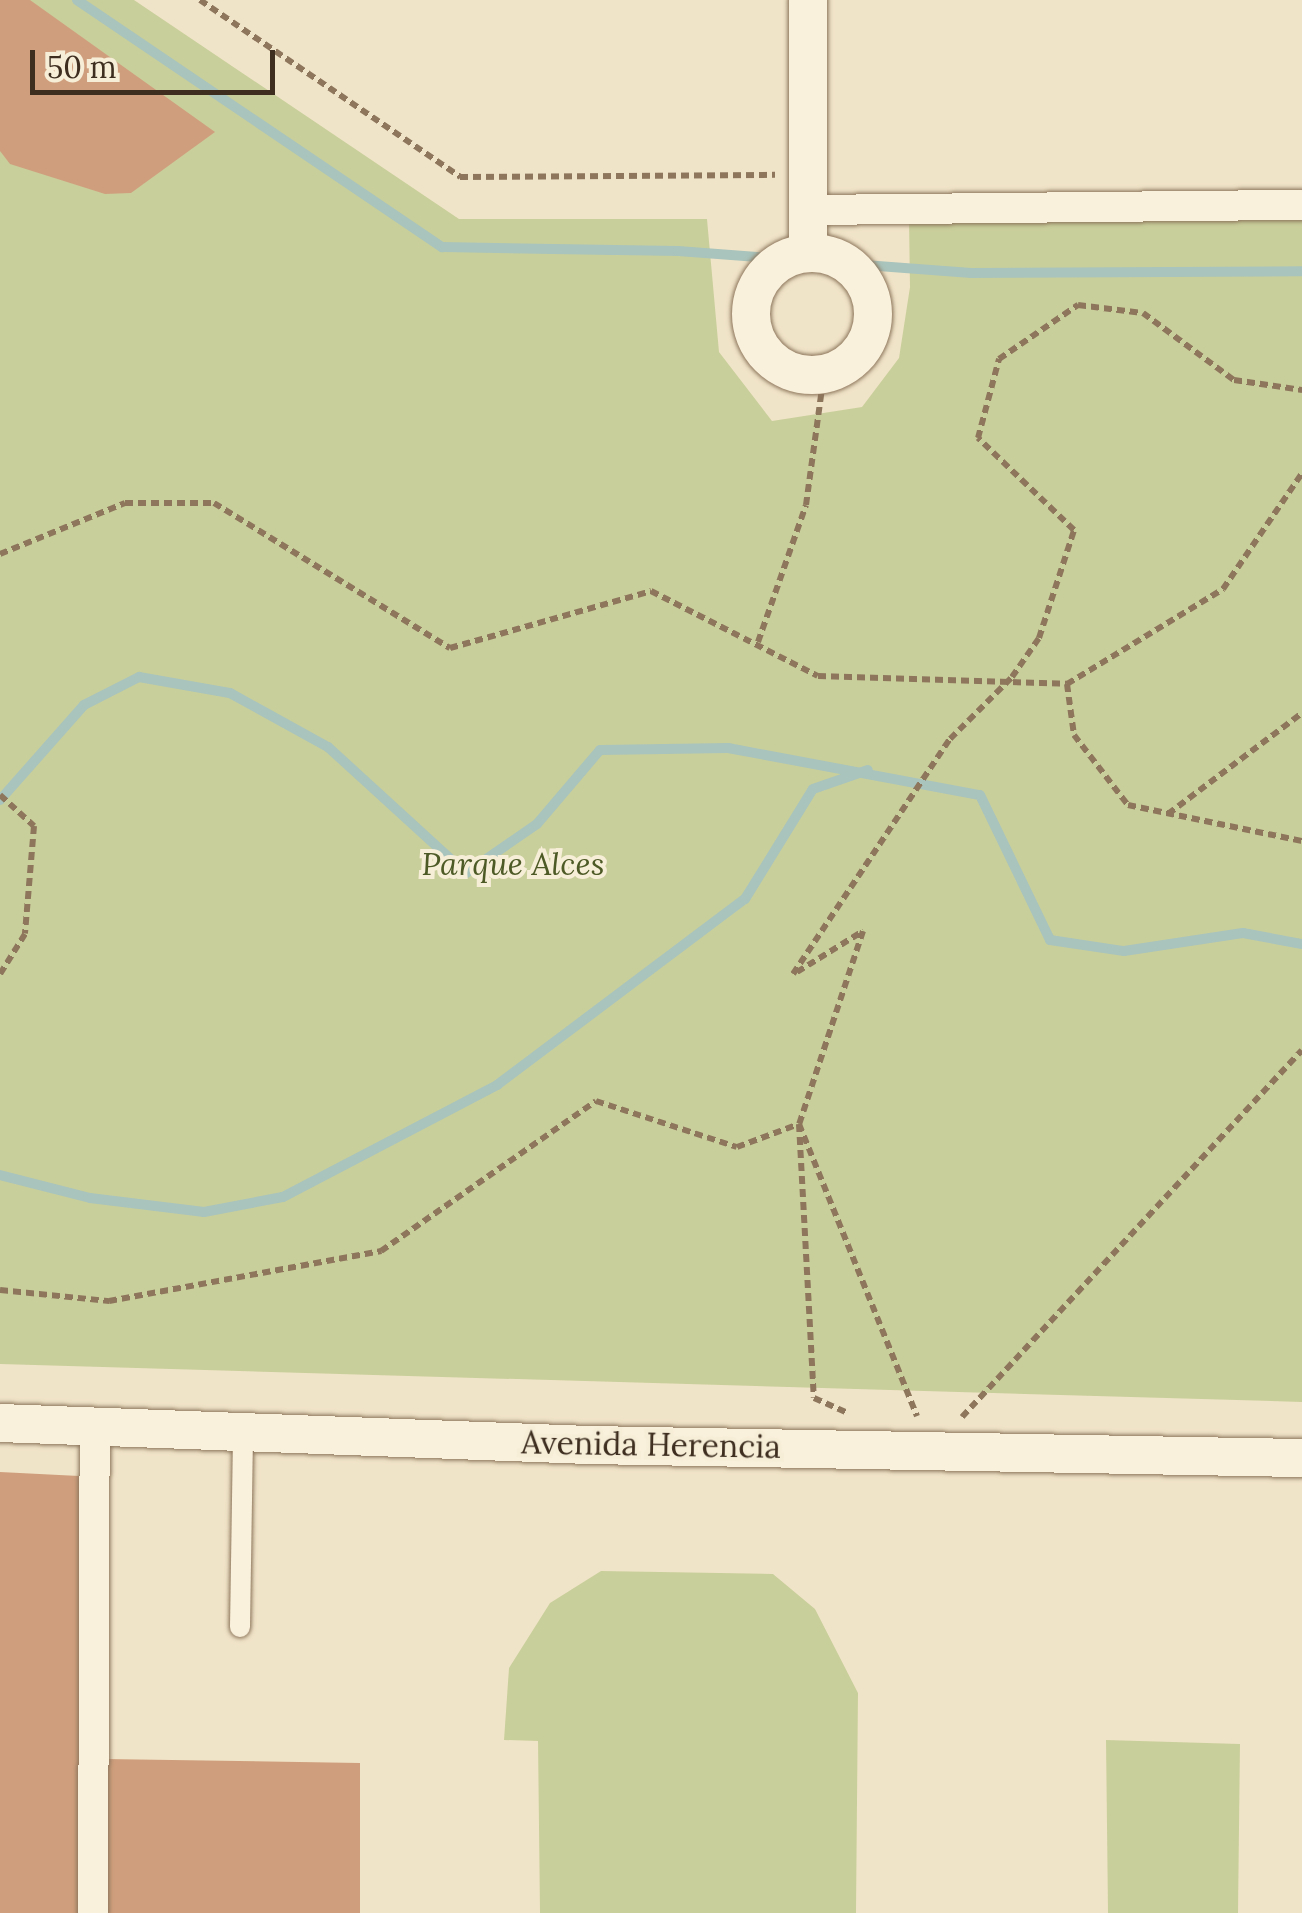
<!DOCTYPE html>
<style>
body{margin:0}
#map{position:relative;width:1302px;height:1913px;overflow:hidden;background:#f0e4c8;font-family:Lora,serif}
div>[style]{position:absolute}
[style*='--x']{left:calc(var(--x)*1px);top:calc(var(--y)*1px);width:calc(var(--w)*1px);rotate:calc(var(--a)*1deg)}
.green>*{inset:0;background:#c9cf9b}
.stream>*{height:10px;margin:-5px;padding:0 5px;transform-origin:5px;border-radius:5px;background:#a9c4bc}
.building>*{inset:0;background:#cf9f7d}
.path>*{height:6px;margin-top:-3px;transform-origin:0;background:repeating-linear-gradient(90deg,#8d765c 0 8px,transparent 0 13px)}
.roads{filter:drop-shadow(0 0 2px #8d765c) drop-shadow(0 0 2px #8d765c)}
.service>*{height:20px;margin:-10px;padding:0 10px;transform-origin:10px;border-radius:10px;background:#faf1dc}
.pedestrian>*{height:30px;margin:-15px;padding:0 15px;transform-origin:15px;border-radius:15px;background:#faf1dc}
.minor>*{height:38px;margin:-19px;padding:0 19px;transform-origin:19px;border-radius:19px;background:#faf1dc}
.minor>.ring{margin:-19px;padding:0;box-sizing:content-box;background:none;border:38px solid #faf1dc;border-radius:50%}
span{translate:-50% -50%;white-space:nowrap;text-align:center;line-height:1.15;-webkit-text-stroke:8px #f7eed8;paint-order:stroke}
.park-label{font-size:32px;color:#4d5a26;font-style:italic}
.street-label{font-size:32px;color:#3d2e20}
.scale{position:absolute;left:30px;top:50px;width:245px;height:45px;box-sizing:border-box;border:5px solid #3d2e20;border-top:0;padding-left:12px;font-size:30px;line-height:35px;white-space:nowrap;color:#3d2e20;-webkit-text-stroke:8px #f7eed8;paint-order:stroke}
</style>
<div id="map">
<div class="green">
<i style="clip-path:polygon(0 0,134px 0,459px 219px,707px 219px,719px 352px,772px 421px,862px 407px,899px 358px,910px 287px,909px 220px,1302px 219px,1302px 1402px,0 1364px)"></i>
<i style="clip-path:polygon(601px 1571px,773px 1574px,815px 1609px,858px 1693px,856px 1913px,540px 1913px,538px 1741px,504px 1740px,509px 1668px,550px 1603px)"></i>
<i style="clip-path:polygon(1106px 1740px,1240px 1744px,1238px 1913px,1108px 1913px)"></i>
</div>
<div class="stream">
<i style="--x:77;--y:0;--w:441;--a:34.1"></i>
<i style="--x:442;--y:247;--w:236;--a:1"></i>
<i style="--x:678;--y:251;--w:294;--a:4.3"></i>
<i style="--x:971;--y:273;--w:331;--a:-0.3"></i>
<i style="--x:0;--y:800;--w:127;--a:-48.5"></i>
<i style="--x:84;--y:705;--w:62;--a:-27"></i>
<i style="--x:139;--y:677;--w:92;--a:10"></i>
<i style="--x:230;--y:693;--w:112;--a:28.9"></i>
<i style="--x:328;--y:747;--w:187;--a:42.4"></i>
<i style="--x:466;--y:873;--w:86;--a:-34.6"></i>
<i style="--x:537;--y:824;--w:97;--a:-49.6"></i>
<i style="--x:600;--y:750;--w:128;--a:-0.9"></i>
<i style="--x:728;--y:748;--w:256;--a:10.6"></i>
<i style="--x:980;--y:795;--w:161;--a:64.2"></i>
<i style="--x:1050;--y:940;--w:75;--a:8.5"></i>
<i style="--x:1124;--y:951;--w:120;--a:-8.6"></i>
<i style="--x:1243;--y:933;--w:60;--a:10.6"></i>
<i style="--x:0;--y:1175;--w:93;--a:14.3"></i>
<i style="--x:90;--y:1198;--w:115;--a:7"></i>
<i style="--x:204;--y:1212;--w:80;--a:-10.8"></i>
<i style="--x:283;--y:1197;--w:242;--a:-27.6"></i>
<i style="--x:497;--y:1085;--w:310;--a:-36.9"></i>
<i style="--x:745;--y:899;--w:129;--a:-58.3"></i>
<i style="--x:813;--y:789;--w:58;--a:-19.1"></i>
</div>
<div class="building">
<i style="clip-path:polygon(0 0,30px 0,215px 132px,131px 193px,105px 194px,10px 164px,0 151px)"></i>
<i style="clip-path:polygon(0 1472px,79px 1476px,80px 1913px,0 1913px)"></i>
<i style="clip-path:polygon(105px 1759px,360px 1763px,360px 1913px,105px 1913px)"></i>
</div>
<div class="path">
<i style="--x:200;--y:0;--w:315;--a:34.2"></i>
<i style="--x:460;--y:177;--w:315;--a:-0.4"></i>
<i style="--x:0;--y:554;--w:135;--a:-22.2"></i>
<i style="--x:125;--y:503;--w:89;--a:0"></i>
<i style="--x:214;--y:503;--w:277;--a:31.6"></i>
<i style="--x:450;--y:648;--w:209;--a:-15.8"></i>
<i style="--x:651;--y:591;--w:187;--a:27"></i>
<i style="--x:818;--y:676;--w:249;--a:1.8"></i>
<i style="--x:1067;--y:684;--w:183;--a:-31.3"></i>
<i style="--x:1223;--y:589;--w:140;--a:-55.7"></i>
<i style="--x:758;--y:642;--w:145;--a:-70.7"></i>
<i style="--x:806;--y:505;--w:133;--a:-82.2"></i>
<i style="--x:1067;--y:684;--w:51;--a:82.2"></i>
<i style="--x:1074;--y:735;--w:88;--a:52.4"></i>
<i style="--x:1128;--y:805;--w:178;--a:11.7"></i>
<i style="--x:0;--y:795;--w:46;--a:42.4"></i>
<i style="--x:34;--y:826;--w:108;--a:94.8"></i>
<i style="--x:25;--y:934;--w:47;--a:122"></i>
<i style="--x:1168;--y:814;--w:168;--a:-37"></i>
<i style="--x:797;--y:972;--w:78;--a:-31.8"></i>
<i style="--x:863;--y:931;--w:203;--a:108.3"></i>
<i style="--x:799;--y:1124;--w:274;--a:86.9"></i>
<i style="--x:814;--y:1398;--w:37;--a:24"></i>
<i style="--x:793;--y:974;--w:283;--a:-56.3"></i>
<i style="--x:950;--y:739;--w:88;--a:-45"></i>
<i style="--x:1012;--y:677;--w:47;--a:-55.3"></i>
<i style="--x:1039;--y:638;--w:114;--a:-72"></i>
<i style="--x:1074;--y:530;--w:133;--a:-136.2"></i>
<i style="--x:978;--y:438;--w:82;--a:-75.1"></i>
<i style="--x:999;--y:359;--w:96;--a:-34.4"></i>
<i style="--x:1078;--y:305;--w:65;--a:7"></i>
<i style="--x:1143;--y:313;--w:113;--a:36.4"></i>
<i style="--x:1234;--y:380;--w:69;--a:8.4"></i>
<i style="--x:0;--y:1290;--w:110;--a:5.8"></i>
<i style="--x:109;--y:1301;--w:277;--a:-10.4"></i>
<i style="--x:381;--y:1251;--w:262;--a:-34.9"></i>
<i style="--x:596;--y:1101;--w:148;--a:18.1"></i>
<i style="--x:737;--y:1147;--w:66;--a:-20.4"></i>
<i style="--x:799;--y:1124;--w:315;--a:68"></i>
<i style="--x:962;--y:1417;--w:500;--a:-47.19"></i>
</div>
<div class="roads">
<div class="service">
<i style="--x:240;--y:1627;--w:195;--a:-89.1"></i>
</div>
<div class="pedestrian">
<i style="--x:809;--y:210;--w:493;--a:-0.6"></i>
<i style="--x:93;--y:1913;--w:487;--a:-89.8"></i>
</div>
<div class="minor">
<i style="--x:808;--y:0;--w:250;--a:90"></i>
<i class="ring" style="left:751px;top:253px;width:84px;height:84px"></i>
<i style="--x:0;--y:1423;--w:590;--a:2.14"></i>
<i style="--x:590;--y:1445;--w:712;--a:1.05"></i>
</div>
</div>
<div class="park-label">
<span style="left:513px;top:864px">Parque Alces</span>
</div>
<div class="street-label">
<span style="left:651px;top:1445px;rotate:1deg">Avenida Herencia</span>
</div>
<div class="scale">50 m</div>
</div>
